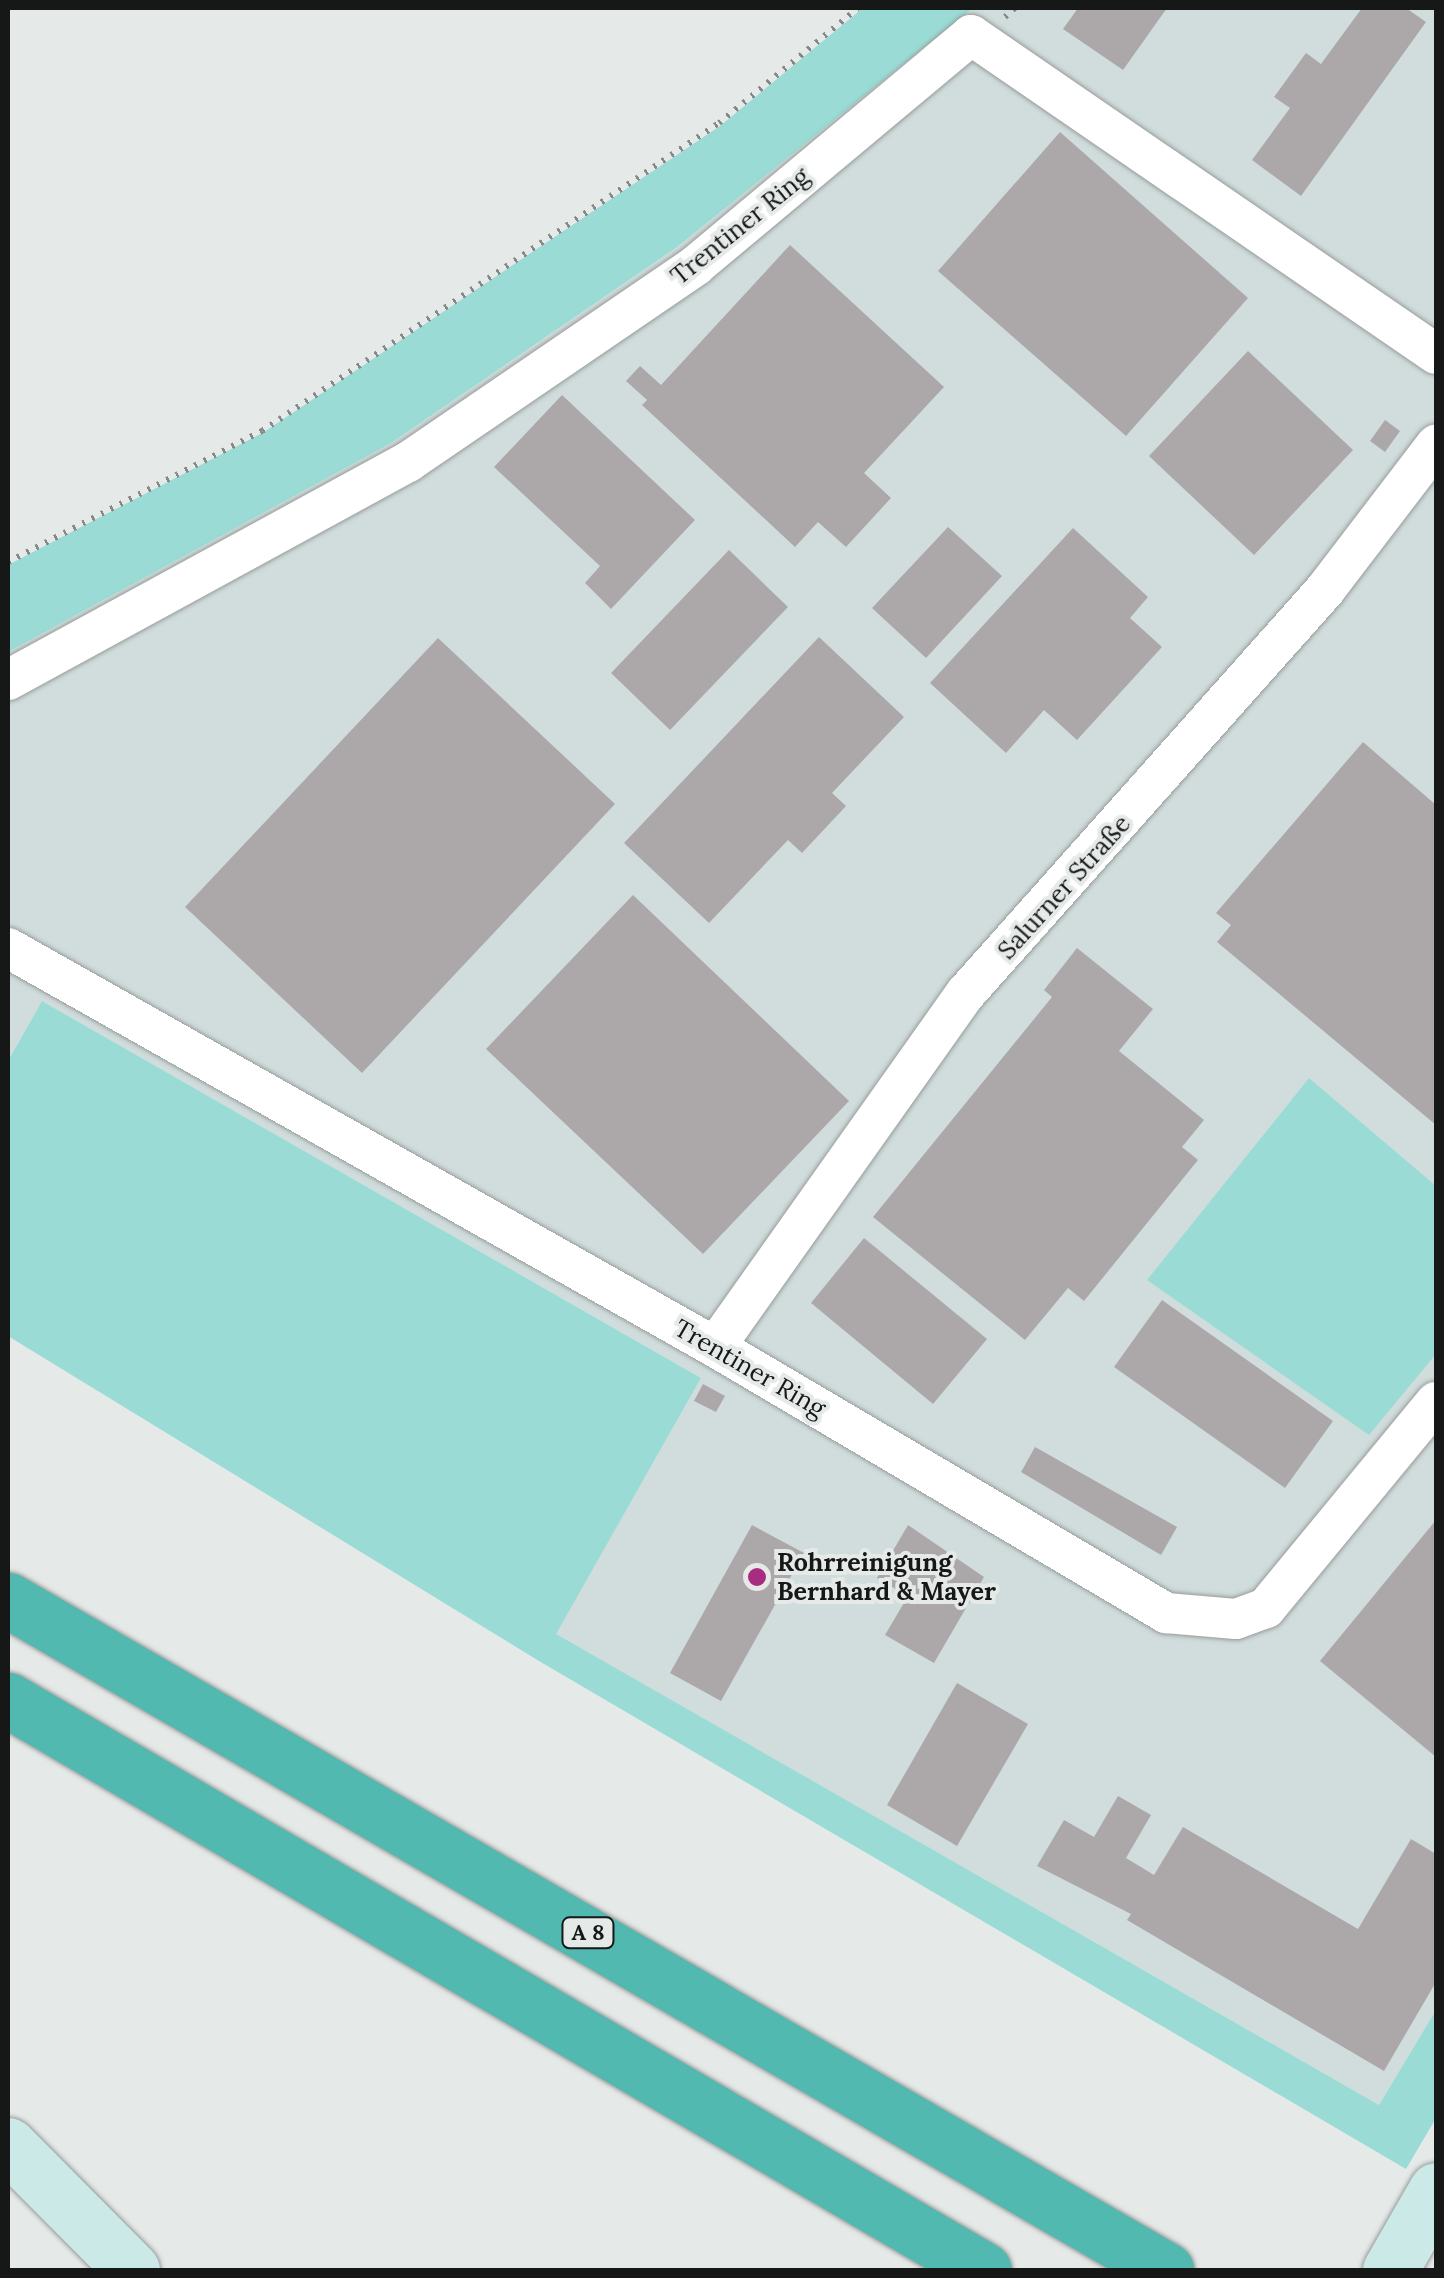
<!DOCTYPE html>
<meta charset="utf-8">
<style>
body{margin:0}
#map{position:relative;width:1444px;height:2278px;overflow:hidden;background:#e5e9e8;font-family:Lora,serif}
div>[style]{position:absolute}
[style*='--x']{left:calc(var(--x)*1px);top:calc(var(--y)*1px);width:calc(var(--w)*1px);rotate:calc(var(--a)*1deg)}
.built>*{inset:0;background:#d0dddc}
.green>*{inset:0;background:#9adcd5}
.building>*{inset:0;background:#aca8aa}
.path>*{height:6px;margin-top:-3px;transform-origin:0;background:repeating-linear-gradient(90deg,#878989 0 2.5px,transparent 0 10.5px)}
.roads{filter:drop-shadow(0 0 2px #989c9b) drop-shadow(0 0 2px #989c9b)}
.street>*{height:40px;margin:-20px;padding:0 20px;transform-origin:20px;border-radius:20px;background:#fff}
.secondary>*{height:55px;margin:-27.5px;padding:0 27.5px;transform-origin:27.5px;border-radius:27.5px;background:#cbeae7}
.highway>*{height:55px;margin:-27.5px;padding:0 27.5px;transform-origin:27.5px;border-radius:27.5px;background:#51b9b0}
.dots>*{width:28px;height:28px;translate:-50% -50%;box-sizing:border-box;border:5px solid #e5e9e8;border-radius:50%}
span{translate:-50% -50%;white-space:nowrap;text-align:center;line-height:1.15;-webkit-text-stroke:8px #e5e9e8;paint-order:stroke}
.shield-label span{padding:2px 8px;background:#e5e9e8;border:2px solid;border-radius:8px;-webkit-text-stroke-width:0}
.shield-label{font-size:22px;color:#161717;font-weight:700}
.street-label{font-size:25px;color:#161717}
.poi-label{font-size:25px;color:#161717;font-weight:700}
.left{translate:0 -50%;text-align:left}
.frame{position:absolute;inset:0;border:10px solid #161717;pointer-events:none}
</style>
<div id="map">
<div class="built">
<i style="clip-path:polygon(973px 8px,1436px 8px,1436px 2010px,1379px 2105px,555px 1634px,701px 1378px,42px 1001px,8px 1061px,8px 652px,391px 443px,677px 247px)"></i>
</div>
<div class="green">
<i style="clip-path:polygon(863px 8px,973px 8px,677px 247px,391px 443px,8px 652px,8px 565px,264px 432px,720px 126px)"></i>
<i style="clip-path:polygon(42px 1001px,701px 1378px,556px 1634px,1379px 2105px,1436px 2010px,1436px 2118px,1406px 2169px,539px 1661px,8px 1336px,8px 1061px)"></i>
<i style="clip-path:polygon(1309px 1078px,1436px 1186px,1436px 1354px,1369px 1435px,1147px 1280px)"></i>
</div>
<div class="building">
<i style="clip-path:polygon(1078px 8px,1167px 8px,1123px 70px,1063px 29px)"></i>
<i style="clip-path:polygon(1362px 8px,1406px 8px,1426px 22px,1301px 196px,1252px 160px,1290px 108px,1274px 97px,1306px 53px,1321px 64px)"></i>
<i style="clip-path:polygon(1060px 132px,1248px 298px,1126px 436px,938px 271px)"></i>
<i style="clip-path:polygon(790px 245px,944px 387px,864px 473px,891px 498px,846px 547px,818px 522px,795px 547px,642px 405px,647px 400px,626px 381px,640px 366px,661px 385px)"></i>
<i style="clip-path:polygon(1248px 351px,1353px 450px,1254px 555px,1149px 456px)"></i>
<i style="clip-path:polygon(562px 395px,695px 520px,611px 609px,585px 583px,600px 566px,494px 467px)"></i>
<i style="clip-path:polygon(1385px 420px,1400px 431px,1385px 452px,1370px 441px)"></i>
<i style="clip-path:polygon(948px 527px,1002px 576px,926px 658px,872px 608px)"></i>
<i style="clip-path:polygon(1073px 528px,1148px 597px,1130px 618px,1162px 647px,1077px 740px,1044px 710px,1006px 753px,930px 683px)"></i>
<i style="clip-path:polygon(729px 550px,788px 607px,670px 730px,611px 673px)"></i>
<i style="clip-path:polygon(819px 637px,904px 717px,832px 793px,846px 806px,802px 853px,788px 840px,709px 923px,624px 843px)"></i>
<i style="clip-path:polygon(438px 638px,615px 804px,362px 1073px,185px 907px)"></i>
<i style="clip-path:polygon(1363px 742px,1436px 805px,1436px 1125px,1217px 942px,1231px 925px,1216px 913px)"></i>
<i style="clip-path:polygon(633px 895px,849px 1101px,703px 1254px,486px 1049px)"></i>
<i style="clip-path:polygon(1077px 948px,1153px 1009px,1119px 1051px,1204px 1120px,1182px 1147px,1198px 1160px,1084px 1301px,1068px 1288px,1025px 1340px,873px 1217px,1052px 997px,1044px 990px)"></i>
<i style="clip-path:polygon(864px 1238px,987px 1339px,933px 1404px,811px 1303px)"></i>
<i style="clip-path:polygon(1162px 1300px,1333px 1421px,1285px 1488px,1114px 1367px)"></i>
<i style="clip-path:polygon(703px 1384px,725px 1396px,716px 1412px,694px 1401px)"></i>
<i style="clip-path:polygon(1035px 1447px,1177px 1527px,1161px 1555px,1021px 1472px)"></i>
<i style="clip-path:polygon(1436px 1520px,1436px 1757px,1320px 1661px)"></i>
<i style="clip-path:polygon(752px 1525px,804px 1553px,721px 1701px,670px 1673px)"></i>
<i style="clip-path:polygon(908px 1525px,984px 1577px,934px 1663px,885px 1635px,908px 1596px,877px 1578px)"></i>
<i style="clip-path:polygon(957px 1683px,1028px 1724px,957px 1846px,887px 1805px)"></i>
<i style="clip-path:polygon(1118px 1796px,1151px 1815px,1126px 1858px,1154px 1875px,1183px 1827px,1358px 1929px,1411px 1839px,1436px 1854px,1436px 1982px,1384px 2071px,1127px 1920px,1131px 1914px,1037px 1866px,1064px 1820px,1094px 1837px)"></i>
</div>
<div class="path">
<i style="--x:1005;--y:17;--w:13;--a:-42"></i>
<i style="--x:8;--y:562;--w:286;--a:-27.3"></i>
<i style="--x:262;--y:431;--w:551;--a:-33.98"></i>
<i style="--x:719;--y:123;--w:180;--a:-39.6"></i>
</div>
<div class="roads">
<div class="street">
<i style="--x:8;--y:680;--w:456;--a:-28.6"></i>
<i style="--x:408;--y:462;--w:348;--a:-34.3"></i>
<i style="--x:695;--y:266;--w:360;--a:-39.9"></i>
<i style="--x:971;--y:35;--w:564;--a:34.45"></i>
<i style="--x:8;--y:948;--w:812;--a:29.44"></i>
<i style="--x:715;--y:1347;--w:524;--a:30.53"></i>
<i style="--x:1166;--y:1613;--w:70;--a:4.9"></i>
<i style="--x:1236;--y:1619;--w:32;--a:-20"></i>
<i style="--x:1266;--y:1608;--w:267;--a:-50.5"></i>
<i style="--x:715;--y:1347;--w:434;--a:-54.7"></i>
<i style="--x:966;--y:993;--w:540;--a:-48.3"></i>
<i style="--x:1325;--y:590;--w:183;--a:-52.6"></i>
</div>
<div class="secondary">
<i style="--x:8;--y:2145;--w:176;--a:45.2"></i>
<i style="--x:1390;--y:2270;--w:92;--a:-60.1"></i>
</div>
<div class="highway">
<i style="--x:8;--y:1600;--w:1338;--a:30.05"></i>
<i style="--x:8;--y:1700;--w:1130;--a:30.29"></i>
</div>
</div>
<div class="dots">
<i style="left:757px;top:1577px;background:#a82c7f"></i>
</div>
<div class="shield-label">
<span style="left:588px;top:1933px">A 8</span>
</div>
<div class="street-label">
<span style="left:740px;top:226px;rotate:-39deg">Trentiner Ring</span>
<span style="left:1064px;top:887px;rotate:-48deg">Salurner Straße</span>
<span style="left:750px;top:1368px;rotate:30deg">Trentiner Ring</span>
</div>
<div class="poi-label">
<span class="left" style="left:777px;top:1577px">Rohrreinigung<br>Bernhard &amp; Mayer</span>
</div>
<div class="frame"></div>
</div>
